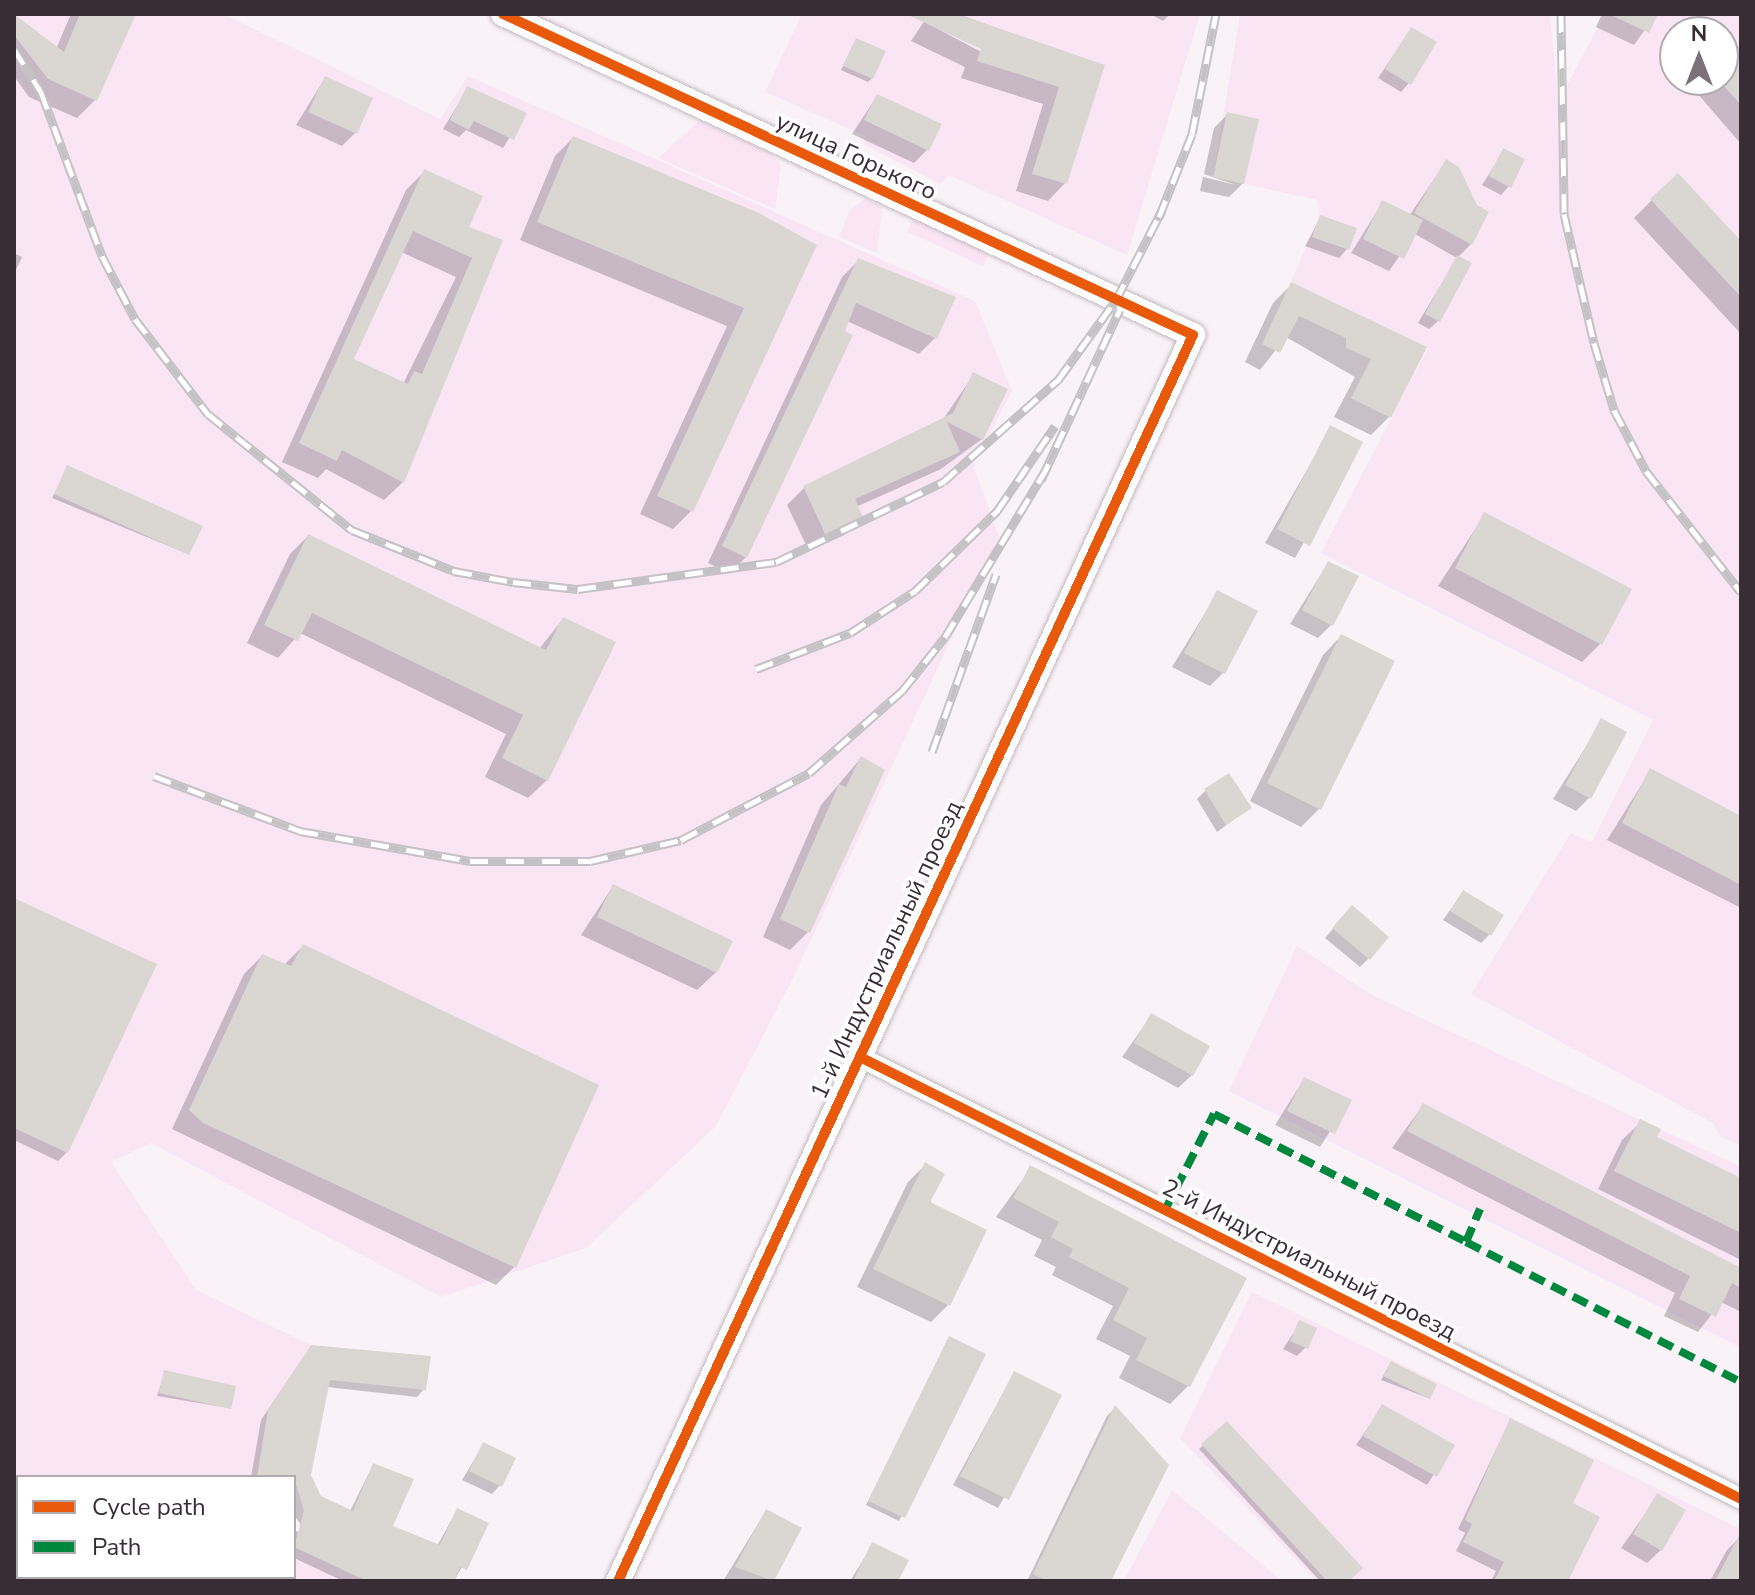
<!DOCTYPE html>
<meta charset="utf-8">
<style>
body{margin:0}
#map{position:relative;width:1755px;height:1595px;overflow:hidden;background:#f9f2f7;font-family:"Nunito Sans",sans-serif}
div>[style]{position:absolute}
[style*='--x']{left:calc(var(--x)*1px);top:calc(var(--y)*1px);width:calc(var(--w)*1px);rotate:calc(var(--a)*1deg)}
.built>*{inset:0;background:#fae5f5}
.green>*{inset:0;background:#fbe5f5}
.shadow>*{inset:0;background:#0003}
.building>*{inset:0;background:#dad7d3}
.roads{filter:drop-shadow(0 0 2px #c3bac1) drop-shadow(0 0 2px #c3bac1)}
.minor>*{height:20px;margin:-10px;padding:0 10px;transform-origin:10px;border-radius:10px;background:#fefdfe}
.tertiary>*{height:24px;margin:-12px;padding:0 12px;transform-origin:12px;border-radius:12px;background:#fefdfe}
.rail>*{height:9px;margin-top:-4.5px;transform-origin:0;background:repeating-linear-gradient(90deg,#fff 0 18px,#c4c2c4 0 36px);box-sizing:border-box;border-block:2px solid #c4c2c4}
.quiet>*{height:8px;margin-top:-4px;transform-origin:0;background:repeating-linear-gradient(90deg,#00873e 0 16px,transparent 0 24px)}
.cycleway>*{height:10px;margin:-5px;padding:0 5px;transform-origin:5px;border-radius:5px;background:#e8590c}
span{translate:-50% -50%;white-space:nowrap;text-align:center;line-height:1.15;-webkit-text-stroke:7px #fff;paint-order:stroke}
.street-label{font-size:24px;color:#382c35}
.frame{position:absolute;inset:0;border:16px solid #382c35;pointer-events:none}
.legend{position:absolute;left:16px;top:1475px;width:280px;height:104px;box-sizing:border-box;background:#fff;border:2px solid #afabae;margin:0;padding:10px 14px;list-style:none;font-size:24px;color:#382c35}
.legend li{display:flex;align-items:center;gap:16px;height:40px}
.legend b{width:40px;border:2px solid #afabae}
.north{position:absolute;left:1659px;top:16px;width:80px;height:80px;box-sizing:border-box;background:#fff;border:2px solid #afabae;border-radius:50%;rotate:0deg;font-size:22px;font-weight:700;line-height:32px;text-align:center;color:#382c35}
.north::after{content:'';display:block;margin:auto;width:28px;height:36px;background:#7c7179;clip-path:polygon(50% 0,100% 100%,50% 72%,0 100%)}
</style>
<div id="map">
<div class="built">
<i style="clip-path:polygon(14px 14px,223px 14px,440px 119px,468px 76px,975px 301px,1012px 391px,973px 465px,999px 537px,793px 978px,716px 1126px,586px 1248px,441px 1297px,151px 1143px,111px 1162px,196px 1290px,311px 1345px,268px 1410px,257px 1477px,18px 1477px,18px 1577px,294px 1577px,294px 1547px,367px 1581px,14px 1581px)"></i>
<i style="clip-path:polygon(802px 14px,1200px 14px,1127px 255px,949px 175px,940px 184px,864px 144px,866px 136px,765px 92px)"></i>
<i style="clip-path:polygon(evenodd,1240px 14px,1550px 14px,1558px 102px,1605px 14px,1741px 14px,1741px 1146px,1720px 1136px,1713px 1123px,1471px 994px,1571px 833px,1592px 842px,1653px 720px,1321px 553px,1428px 348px,1291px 282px,1320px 215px,1318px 200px,1213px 177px,1240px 14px,1675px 32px,1723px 32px,1723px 80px,1675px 80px,1675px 32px)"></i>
<i style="clip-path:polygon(1297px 946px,1370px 994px,1741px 1167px,1741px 1348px,1229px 1091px)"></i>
<i style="clip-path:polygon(1252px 1292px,1741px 1529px,1741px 1581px,1317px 1581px,1180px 1438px)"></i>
<i style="clip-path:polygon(1172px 1490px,1282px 1581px,1124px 1581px)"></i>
</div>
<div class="green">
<i style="clip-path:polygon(699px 121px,770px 152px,781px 166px,775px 209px,658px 158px)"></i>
<i style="clip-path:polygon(866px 198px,882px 207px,877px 253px,839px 237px,850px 210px)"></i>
<i style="clip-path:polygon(914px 215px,991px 249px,983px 266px,907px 232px)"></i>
</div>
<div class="shadow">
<i style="clip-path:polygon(71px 14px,134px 14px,95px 100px,77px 118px,29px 97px,14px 76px,14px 19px,56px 49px)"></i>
<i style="clip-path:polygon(evenodd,929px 14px,958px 14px,1102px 66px,1065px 183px,1048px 201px,1016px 191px,1043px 104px,961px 78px,965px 67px,911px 41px,929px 14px,936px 28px,946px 31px,991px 52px,989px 56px,936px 28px)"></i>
<i style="clip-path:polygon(1150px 14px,1170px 14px,1163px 21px)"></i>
<i style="clip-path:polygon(1602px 14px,1656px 14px,1634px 45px,1596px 27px)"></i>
<i style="clip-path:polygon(1411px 29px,1409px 83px,1401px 92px,1378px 78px)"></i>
<i style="clip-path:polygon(856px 40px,872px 78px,868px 82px,841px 70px)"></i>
<i style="clip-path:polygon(1741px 52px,1741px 144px,1690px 85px,1723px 80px,1723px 54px)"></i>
<i style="clip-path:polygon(325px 78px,355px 133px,342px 146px,296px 125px)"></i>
<i style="clip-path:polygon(468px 88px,524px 114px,503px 148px,466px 130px,459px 137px,443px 129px)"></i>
<i style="clip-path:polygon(877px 96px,927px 150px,914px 163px,852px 134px)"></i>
<i style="clip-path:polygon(1228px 114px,1243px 183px,1229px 197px,1200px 191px,1203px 177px,1236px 185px,1204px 174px,1214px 128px)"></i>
<i style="clip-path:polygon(573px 138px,814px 246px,691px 511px,673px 529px,640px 514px,727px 326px,520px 240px,555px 156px)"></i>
<i style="clip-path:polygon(1504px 151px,1509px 186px,1501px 195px,1482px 185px)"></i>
<i style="clip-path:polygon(1446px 162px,1471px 244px,1457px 258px,1415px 234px,1389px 271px,1351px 253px,1382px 203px,1409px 216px)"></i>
<i style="clip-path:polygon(evenodd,424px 172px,466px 228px,500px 241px,403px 482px,384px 500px,326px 469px,318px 478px,282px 462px,406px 190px,424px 172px,401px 252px,456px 277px,403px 384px,351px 360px,401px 252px)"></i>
<i style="clip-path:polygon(1652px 200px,1741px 244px,1741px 334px,1634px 218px)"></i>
<i style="clip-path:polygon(1321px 217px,1347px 249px,1339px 258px,1305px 246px)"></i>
<i style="clip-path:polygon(14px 253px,22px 257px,14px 274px)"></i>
<i style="clip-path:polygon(1457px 258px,1438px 321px,1429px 329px,1418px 323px)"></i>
<i style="clip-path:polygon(858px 261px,935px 338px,919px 354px,847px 321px,746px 557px,730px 573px,708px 563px,842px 277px)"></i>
<i style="clip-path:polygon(1291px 285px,1425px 348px,1389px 417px,1371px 435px,1334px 417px,1355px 377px,1286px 337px,1260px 370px,1245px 362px,1273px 303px)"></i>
<i style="clip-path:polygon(974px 374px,982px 439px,941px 469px,856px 507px,861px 518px,844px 535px,809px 551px,787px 505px,804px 488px,942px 421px)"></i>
<i style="clip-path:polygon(1331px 428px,1360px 443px,1295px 558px,1265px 543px)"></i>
<i style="clip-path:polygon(68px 467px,188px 554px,52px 498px)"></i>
<i style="clip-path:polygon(1485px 514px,1600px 644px,1582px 662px,1438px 586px)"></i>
<i style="clip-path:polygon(308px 536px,539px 649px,563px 619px,547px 780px,528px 798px,485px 777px,506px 734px,300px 633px,278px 658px,247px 643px,290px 554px)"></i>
<i style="clip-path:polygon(1328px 563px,1331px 625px,1318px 638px,1290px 624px)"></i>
<i style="clip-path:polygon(1218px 592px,1223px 673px,1210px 686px,1172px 667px)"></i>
<i style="clip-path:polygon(1341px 636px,1320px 808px,1301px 827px,1250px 801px,1323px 655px)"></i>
<i style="clip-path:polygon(1602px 721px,1589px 798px,1576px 811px,1553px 799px)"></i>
<i style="clip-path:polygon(861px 758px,808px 932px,790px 950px,763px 937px,821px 805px)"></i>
<i style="clip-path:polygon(1650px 771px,1741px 818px,1741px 908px,1607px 840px)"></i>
<i style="clip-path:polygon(1205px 791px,1249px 808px,1217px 832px,1197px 799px)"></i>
<i style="clip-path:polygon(613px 886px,716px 972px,697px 990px,581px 935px)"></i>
<i style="clip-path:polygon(1463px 892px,1489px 935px,1481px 943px,1443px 920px)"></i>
<i style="clip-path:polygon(14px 900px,67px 1152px,58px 1161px,14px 1140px)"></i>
<i style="clip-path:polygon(1343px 917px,1369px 958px,1360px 967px,1325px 938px)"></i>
<i style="clip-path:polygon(303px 946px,514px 1267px,496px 1285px,172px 1129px,244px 974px,262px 956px,284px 965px)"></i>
<i style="clip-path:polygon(1151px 1016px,1192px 1075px,1178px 1088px,1122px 1057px)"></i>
<i style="clip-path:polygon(1304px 1079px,1349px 1101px,1320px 1147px,1275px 1125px)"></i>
<i style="clip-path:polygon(1423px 1105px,1741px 1270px,1741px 1312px,1721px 1302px,1698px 1332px,1664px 1316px,1675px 1293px,1392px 1148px)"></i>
<i style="clip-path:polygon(1641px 1122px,1654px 1138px,1741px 1181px,1741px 1260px,1598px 1189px,1622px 1140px)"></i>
<i style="clip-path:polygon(925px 1165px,948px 1305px,931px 1322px,857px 1287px,908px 1182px)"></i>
<i style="clip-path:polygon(1031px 1168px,1245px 1279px,1188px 1386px,1170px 1404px,1119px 1378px,1130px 1356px,1096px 1339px,1113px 1306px,1052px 1275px,1056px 1267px,1034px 1256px,1042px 1240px,996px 1217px)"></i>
<i style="clip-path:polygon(1300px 1323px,1306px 1347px,1297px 1356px,1283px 1349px)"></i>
<i style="clip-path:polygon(949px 1339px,983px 1355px,899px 1521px,866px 1505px)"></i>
<i style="clip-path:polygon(304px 1356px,424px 1389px,417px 1397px,327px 1387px,309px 1475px,319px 1498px,350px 1511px,373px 1465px,391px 1527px,437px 1546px,457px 1510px,486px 1524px,454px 1581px,343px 1581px,294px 1558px,294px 1530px,310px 1538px,294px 1515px,294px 1477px,251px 1477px,261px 1420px)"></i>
<i style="clip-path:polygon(1388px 1367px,1435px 1385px,1428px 1398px,1381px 1380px)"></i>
<i style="clip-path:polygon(165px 1372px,229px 1408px,157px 1396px)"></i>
<i style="clip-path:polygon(1014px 1373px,1060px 1396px,998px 1508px,953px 1485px)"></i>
<i style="clip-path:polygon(1382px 1407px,1452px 1446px,1427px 1485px,1356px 1445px)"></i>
<i style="clip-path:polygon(1115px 1408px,1109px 1581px,1027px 1581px,1107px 1416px)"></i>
<i style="clip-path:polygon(1510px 1420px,1570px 1504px,1565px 1581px,1491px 1581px,1496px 1571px,1456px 1551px,1465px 1533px,1458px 1529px)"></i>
<i style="clip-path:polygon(1227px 1424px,1347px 1581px,1320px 1581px,1199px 1449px)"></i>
<i style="clip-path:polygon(483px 1445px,500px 1485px,492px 1494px,462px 1480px)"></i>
<i style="clip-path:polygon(1658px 1496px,1661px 1550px,1647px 1563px,1621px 1548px)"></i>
<i style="clip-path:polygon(766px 1511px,799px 1529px,772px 1581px,723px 1581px)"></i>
<i style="clip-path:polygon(1741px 1536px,1741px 1581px,1710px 1581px,1727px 1550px)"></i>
<i style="clip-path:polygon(873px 1544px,896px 1581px,850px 1581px)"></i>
<i style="clip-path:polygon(113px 1577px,224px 1577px,233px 1581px,111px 1581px)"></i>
</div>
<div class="building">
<i style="clip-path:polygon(14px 14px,64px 52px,80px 14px,136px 14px,97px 101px,48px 79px,14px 35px)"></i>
<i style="clip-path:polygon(906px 14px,957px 14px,1105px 65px,1067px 184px,1032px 174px,1059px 87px,977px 61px,981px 49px)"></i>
<i style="clip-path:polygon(1609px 14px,1658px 14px,1649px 33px)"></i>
<i style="clip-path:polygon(1411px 27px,1437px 42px,1411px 85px,1385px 69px)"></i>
<i style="clip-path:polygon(856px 38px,886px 51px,873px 79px,843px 66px)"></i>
<i style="clip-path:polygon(1734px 41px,1741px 49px,1741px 105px,1723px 85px,1723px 51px)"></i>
<i style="clip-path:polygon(325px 76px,373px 98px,357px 134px,308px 112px)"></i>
<i style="clip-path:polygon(467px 86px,527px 113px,514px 140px,474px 121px,469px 130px,450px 120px)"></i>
<i style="clip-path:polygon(877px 94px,942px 124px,929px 151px,864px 120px)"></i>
<i style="clip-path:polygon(1227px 112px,1259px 119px,1244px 184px,1213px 177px)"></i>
<i style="clip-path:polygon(573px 136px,759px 213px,817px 245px,693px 512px,657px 496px,744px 308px,537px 222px)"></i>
<i style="clip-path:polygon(1503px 148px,1525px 159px,1511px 188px,1489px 176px)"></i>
<i style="clip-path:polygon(1446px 159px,1459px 167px,1477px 205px,1489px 212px,1472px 245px,1414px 213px)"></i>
<i style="clip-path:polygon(evenodd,424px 169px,483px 196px,469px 227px,503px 240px,404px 483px,342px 450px,337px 461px,299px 443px,424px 169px,413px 231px,472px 258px,422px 374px,414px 371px,408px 384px,354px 359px,413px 231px)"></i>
<i style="clip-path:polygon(1678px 173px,1741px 241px,1741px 297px,1650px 199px)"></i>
<i style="clip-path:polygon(1382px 200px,1423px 220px,1404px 259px,1363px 239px)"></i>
<i style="clip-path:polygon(1320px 215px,1357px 228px,1349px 250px,1312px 237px)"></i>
<i style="clip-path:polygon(1457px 255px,1472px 263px,1440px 322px,1425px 314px)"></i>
<i style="clip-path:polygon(858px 258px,956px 297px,937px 339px,856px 303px,845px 331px,853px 335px,747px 558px,722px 546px)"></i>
<i style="clip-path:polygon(1291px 282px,1427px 347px,1391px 418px,1351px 398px,1371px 359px,1346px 348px,1346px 338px,1299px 316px,1280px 353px,1262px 344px)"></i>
<i style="clip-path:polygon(973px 372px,1008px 389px,983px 440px,947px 422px,960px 452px,855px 499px,864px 519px,826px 536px,803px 486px,953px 413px)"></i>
<i style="clip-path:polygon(1330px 425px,1363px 442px,1310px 546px,1277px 529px)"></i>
<i style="clip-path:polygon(67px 465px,203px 526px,189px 555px,54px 494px)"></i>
<i style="clip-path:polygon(1484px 512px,1632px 589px,1602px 645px,1455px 568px)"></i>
<i style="clip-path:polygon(308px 534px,546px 650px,563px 617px,616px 642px,548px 781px,502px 758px,523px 715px,312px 613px,298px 641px,264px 625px)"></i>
<i style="clip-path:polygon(1328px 561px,1359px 576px,1333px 626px,1302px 610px)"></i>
<i style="clip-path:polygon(1217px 590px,1258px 611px,1225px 674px,1184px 653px)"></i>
<i style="clip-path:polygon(1341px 634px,1395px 661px,1321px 810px,1267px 783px)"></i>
<i style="clip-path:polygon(1601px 718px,1627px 732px,1591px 799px,1565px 785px)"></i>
<i style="clip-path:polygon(861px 756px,885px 770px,810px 933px,780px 919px,839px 784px,846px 787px)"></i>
<i style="clip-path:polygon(1650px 768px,1741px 816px,1741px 885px,1622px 823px)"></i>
<i style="clip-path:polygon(1229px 773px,1252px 808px,1226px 825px,1204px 789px)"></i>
<i style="clip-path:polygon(613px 884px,733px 941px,717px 973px,597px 917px)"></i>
<i style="clip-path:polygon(1463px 890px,1504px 915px,1491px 936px,1450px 911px)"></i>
<i style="clip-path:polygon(14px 898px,157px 964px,68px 1153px,14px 1128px)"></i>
<i style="clip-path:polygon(1352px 905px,1389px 937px,1370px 960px,1332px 928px)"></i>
<i style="clip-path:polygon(303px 944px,599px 1085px,516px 1268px,203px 1123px,189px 1110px,262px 954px,291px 966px)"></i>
<i style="clip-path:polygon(1151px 1013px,1210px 1046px,1193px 1076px,1134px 1043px)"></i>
<i style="clip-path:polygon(1304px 1077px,1352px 1100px,1335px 1134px,1287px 1111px)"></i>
<i style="clip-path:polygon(1423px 1103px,1741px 1268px,1741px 1288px,1732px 1283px,1716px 1317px,1679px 1299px,1690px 1276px,1407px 1131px)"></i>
<i style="clip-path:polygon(1640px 1119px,1661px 1129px,1657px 1137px,1741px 1178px,1741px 1233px,1614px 1171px)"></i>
<i style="clip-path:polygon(925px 1162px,945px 1174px,930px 1202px,987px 1230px,950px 1306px,873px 1269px)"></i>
<i style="clip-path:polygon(1030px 1165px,1247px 1278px,1190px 1387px,1136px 1360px,1147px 1338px,1113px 1320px,1129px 1288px,1069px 1257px,1073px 1249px,1051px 1237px,1059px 1222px,1013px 1198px)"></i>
<i style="clip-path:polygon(1299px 1320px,1317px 1328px,1308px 1349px,1290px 1341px)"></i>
<i style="clip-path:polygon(949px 1336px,986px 1354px,905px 1518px,868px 1501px)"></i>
<i style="clip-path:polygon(311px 1345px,431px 1356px,426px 1390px,330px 1380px,311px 1475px,321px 1496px,353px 1511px,373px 1463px,414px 1479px,393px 1526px,440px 1545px,457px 1508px,489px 1523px,467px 1570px,460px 1567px,454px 1581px,367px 1581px,294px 1547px,304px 1511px,294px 1477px,257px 1477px,268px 1410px)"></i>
<i style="clip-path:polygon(1391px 1361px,1437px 1384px,1430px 1399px,1383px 1376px)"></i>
<i style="clip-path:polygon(164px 1370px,236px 1386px,231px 1409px,159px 1393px)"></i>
<i style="clip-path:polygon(1014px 1371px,1062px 1395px,1009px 1500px,960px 1476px)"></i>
<i style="clip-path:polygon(1382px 1404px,1455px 1445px,1437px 1477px,1363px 1436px)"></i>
<i style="clip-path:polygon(1115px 1405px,1169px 1465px,1111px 1581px,1047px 1581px,1033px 1574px)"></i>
<i style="clip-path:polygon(1510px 1418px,1594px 1460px,1573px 1503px,1600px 1517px,1568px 1581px,1494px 1581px,1504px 1562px,1463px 1542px,1472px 1524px,1465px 1520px)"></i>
<i style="clip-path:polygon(1227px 1421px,1363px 1568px,1349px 1581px,1327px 1581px,1201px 1444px)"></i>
<i style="clip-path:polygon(483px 1442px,516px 1458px,502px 1487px,469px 1471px)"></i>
<i style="clip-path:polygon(1657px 1493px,1686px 1510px,1662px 1551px,1633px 1534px)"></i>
<i style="clip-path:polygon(766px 1509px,802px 1528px,774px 1581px,735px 1567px)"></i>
<i style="clip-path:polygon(1741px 1532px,1741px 1581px,1715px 1581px)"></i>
<i style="clip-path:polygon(872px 1542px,909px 1560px,898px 1581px,853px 1581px)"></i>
</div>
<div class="roads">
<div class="minor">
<i style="--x:860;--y:1057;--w:986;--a:26.64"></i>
</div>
<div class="tertiary">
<i style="--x:503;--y:14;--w:761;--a:24.95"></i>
<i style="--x:1193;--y:335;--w:1372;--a:114.77"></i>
</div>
</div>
<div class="rail">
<i style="--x:1561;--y:14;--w:200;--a:89.1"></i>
<i style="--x:1564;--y:214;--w:132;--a:76.9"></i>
<i style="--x:1594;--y:343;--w:70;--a:73.4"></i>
<i style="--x:1614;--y:410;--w:69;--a:62.3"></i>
<i style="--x:1646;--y:471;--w:154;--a:51.9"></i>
<i style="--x:14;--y:49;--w:51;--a:57.9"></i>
<i style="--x:41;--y:92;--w:175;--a:69.6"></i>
<i style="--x:102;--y:256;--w:71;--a:62.4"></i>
<i style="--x:135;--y:319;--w:120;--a:52.5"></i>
<i style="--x:208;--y:414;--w:185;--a:38.9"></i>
<i style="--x:352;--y:530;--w:110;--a:21.9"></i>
<i style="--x:454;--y:571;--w:60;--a:10.6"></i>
<i style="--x:513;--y:582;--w:65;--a:6.1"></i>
<i style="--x:578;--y:589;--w:200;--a:-7.8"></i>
<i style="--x:776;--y:562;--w:185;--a:-25.6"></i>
<i style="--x:943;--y:482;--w:154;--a:-41.6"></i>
<i style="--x:1058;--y:380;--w:99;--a:-54.1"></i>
<i style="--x:1116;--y:300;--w:101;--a:-62.9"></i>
<i style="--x:1159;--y:217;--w:89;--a:-68.3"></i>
<i style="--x:1192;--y:134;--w:122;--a:-78.7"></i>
<i style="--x:1041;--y:480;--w:188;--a:-65.2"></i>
<i style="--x:756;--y:669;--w:101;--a:-21"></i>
<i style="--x:850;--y:633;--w:77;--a:-32.9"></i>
<i style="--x:915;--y:591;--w:115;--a:-44.3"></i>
<i style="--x:997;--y:511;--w:103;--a:-55.7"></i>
<i style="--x:932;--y:752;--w:189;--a:-70.2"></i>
<i style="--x:154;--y:776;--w:156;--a:20.6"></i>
<i style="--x:300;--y:831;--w:173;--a:10"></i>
<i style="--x:470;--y:861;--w:120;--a:0"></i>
<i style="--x:590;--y:861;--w:93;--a:-13"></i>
<i style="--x:681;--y:840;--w:144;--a:-27.6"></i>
<i style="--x:809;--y:773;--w:124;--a:-41.4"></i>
<i style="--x:902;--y:691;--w:69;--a:-51.5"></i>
<i style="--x:945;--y:637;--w:194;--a:-58.9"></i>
</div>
<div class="quiet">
<i style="--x:1165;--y:1210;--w:108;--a:-63"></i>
<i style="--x:1214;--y:1114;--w:283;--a:26.9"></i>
<i style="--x:1466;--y:1242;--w:36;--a:-67"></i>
<i style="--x:1466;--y:1242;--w:309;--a:27"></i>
</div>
<div class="cycleway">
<i style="--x:503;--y:14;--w:761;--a:24.95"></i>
<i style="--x:1193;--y:335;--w:1372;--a:114.77"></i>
<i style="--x:860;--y:1057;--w:986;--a:26.64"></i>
</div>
<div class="street-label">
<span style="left:856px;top:157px;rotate:25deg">улица Горького</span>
<span style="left:887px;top:950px;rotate:-65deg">1-й Индустриальный проезд</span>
<span style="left:1309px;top:1260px;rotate:27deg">2-й Индустриальный проезд</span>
</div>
<div class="frame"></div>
<ul class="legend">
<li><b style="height:10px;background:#e8590c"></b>Cycle path</li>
<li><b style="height:10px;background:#00873e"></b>Path</li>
</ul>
<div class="north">N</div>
</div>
